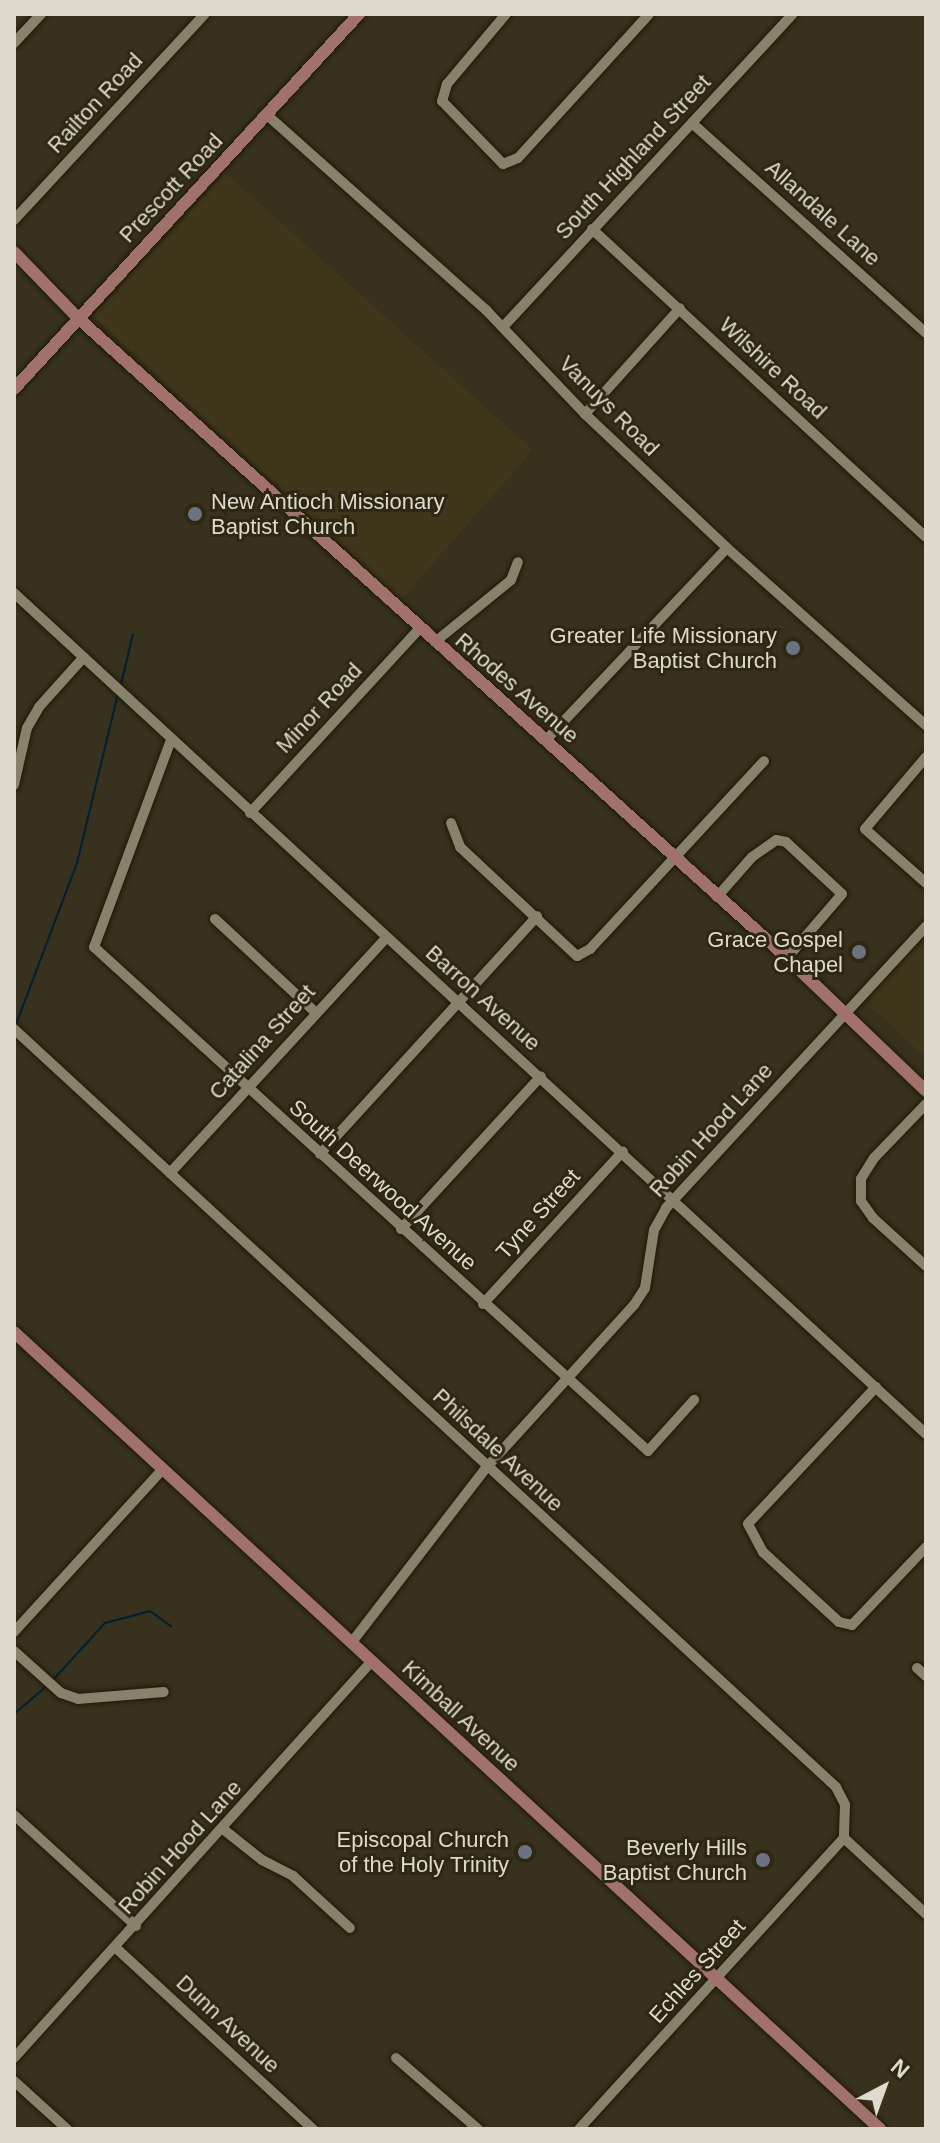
<!DOCTYPE html>
<style>
body{margin:0}
#map{position:relative;width:940px;height:2143px;overflow:hidden;background:#37311d;font-family:Arial,sans-serif}
div>[style]{position:absolute}
[style*='--x']{left:calc(var(--x)*1px);top:calc(var(--y)*1px);width:calc(var(--w)*1px);rotate:calc(var(--a)*1deg)}
.built>*{inset:0;background:#3f361b}
.stream>*{height:2px;margin:-1px;padding:0 1px;transform-origin:1px;border-radius:1px;background:#011f32}
.roads{filter:drop-shadow(0 0 2px #1e1806) drop-shadow(0 0 2px #1e1806)}
.minor>*{height:10px;margin:-5px;padding:0 5px;transform-origin:5px;border-radius:5px;background:#88816b}
.major>*{height:12px;margin:-6px;padding:0 6px;transform-origin:6px;border-radius:6px;background:#a1726c}
.dots>*{width:22px;height:22px;translate:-50% -50%;box-sizing:border-box;border:4px solid #2d2713;border-radius:50%}
span{translate:-50% -50%;white-space:nowrap;text-align:center;line-height:1.15;-webkit-text-stroke:6px #2d2713;paint-order:stroke}
.street-label{font-size:22px;color:#dedace}
.poi-label{font-size:22px;color:#dedace}
.left{translate:0 -50%;text-align:left}
.right{translate:-100% -50%;text-align:right}
.frame{position:absolute;inset:0;border:16px solid #dedace;pointer-events:none}
.north{position:absolute;left:844px;top:2047px;width:80px;height:80px;-webkit-text-stroke:6px #2d2713;paint-order:stroke;rotate:41deg;font-size:22px;font-weight:700;line-height:32px;text-align:center;color:#dedace}
.north::after{content:'';display:block;margin:auto;width:28px;height:36px;background:#dedace;clip-path:polygon(50% 0,100% 100%,50% 72%,0 100%)}
</style>
<div id="map">
<div class="built">
<i style="clip-path:polygon(226px 173px,533px 450px,401px 600px,93px 316px)"></i>
<i style="clip-path:polygon(926px 934px,926px 1058px,872px 1008px,869px 996px)"></i>
</div>
<div class="stream">
<i style="--x:121;--y:684;--w:51;--a:-76.5"></i>
<i style="--x:15;--y:1027;--w:175;--a:-69.3"></i>
<i style="--x:77;--y:863;--w:174;--a:-76.4"></i>
<i style="--x:52;--y:1681;--w:79;--a:-47.6"></i>
<i style="--x:105;--y:1623;--w:47;--a:-14.9"></i>
<i style="--x:150;--y:1611;--w:26;--a:36"></i>
<i style="--x:14;--y:1714;--w:45;--a:-40.5"></i>
</div>
<div class="roads">
<div class="minor">
<i style="--x:506;--y:14;--w:92;--a:130.1"></i>
<i style="--x:447;--y:84;--w:18;--a:106"></i>
<i style="--x:442;--y:101;--w:88;--a:45.9"></i>
<i style="--x:503;--y:164;--w:16;--a:-22"></i>
<i style="--x:518;--y:158;--w:195;--a:-47.7"></i>
<i style="--x:14;--y:43;--w:40;--a:-47"></i>
<i style="--x:266;--y:114;--w:295;--a:41.7"></i>
<i style="--x:486;--y:310;--w:144;--a:46.4"></i>
<i style="--x:585;--y:414;--w:195;--a:43.3"></i>
<i style="--x:727;--y:548;--w:266;--a:41.7"></i>
<i style="--x:692;--y:123;--w:314;--a:41.9"></i>
<i style="--x:14;--y:220;--w:281;--a:-47.2"></i>
<i style="--x:592;--y:229;--w:454;--a:42.7"></i>
<i style="--x:503;--y:327;--w:427;--a:-47.2"></i>
<i style="--x:585;--y:414;--w:142;--a:-48.1"></i>
<i style="--x:14;--y:593;--w:1241;--a:42.68"></i>
<i style="--x:435;--y:642;--w:98;--a:-39.2"></i>
<i style="--x:511;--y:580;--w:19;--a:-69"></i>
<i style="--x:547;--y:739;--w:262;--a:-46.7"></i>
<i style="--x:171;--y:740;--w:221;--a:110.4"></i>
<i style="--x:94;--y:947;--w:749;--a:42.29"></i>
<i style="--x:648;--y:1451;--w:69;--a:-48"></i>
<i style="--x:926;--y:757;--w:94;--a:130.3"></i>
<i style="--x:865;--y:829;--w:81;--a:41.5"></i>
<i style="--x:14;--y:785;--w:58;--a:-77.2"></i>
<i style="--x:27;--y:728;--w:24;--a:-60"></i>
<i style="--x:39;--y:707;--w:67;--a:-48"></i>
<i style="--x:250;--y:813;--w:248;--a:-47.4"></i>
<i style="--x:451;--y:823;--w:26;--a:69"></i>
<i style="--x:460;--y:847;--w:160;--a:43"></i>
<i style="--x:577;--y:956;--w:15;--a:-28"></i>
<i style="--x:590;--y:949;--w:256;--a:-47.2"></i>
<i style="--x:717;--y:897;--w:53;--a:-48.8"></i>
<i style="--x:752;--y:857;--w:29;--a:-35"></i>
<i style="--x:776;--y:840;--w:10;--a:11"></i>
<i style="--x:786;--y:842;--w:76;--a:42.9"></i>
<i style="--x:842;--y:894;--w:84;--a:130.7"></i>
<i style="--x:215;--y:919;--w:137;--a:42.9"></i>
<i style="--x:14;--y:1029;--w:1118;--a:42.68"></i>
<i style="--x:836;--y:1787;--w:20;--a:63"></i>
<i style="--x:845;--y:1805;--w:33;--a:92"></i>
<i style="--x:844;--y:1838;--w:112;--a:42.8"></i>
<i style="--x:926;--y:1104;--w:75;--a:133.9"></i>
<i style="--x:874;--y:1158;--w:25;--a:122"></i>
<i style="--x:861;--y:1179;--w:22;--a:90"></i>
<i style="--x:861;--y:1201;--w:21;--a:55"></i>
<i style="--x:873;--y:1218;--w:72;--a:42.2"></i>
<i style="--x:320;--y:1154;--w:322;--a:-47.6"></i>
<i style="--x:170;--y:1173;--w:319;--a:-47.4"></i>
<i style="--x:401;--y:1229;--w:207;--a:-47.5"></i>
<i style="--x:483;--y:1304;--w:207;--a:-47.5"></i>
<i style="--x:876;--y:1387;--w:187;--a:133.1"></i>
<i style="--x:748;--y:1524;--w:32;--a:62"></i>
<i style="--x:763;--y:1552;--w:103;--a:42.6"></i>
<i style="--x:839;--y:1622;--w:13;--a:13"></i>
<i style="--x:852;--y:1625;--w:108;--a:-46.5"></i>
<i style="--x:14;--y:1632;--w:219;--a:-47.6"></i>
<i style="--x:352;--y:1642;--w:221;--a:-52.4"></i>
<i style="--x:487;--y:1467;--w:219;--a:-47.8"></i>
<i style="--x:634;--y:1305;--w:20;--a:-57"></i>
<i style="--x:645;--y:1288;--w:59;--a:-81.2"></i>
<i style="--x:654;--y:1230;--w:25;--a:-61"></i>
<i style="--x:666;--y:1208;--w:384;--a:-47.3"></i>
<i style="--x:14;--y:1651;--w:63;--a:41.8"></i>
<i style="--x:61;--y:1693;--w:18;--a:19"></i>
<i style="--x:78;--y:1699;--w:86;--a:-4.7"></i>
<i style="--x:917;--y:1668;--w:12;--a:42"></i>
<i style="--x:14;--y:1815;--w:165;--a:42.3"></i>
<i style="--x:223;--y:1829;--w:50;--a:38.5"></i>
<i style="--x:262;--y:1860;--w:35;--a:27"></i>
<i style="--x:293;--y:1876;--w:77;--a:42.4"></i>
<i style="--x:116;--y:1948;--w:268;--a:42.6"></i>
<i style="--x:14;--y:2058;--w:535;--a:-47.96"></i>
<i style="--x:396;--y:2058;--w:108;--a:40.9"></i>
<i style="--x:14;--y:2081;--w:72;--a:42.2"></i>
<i style="--x:579;--y:2129;--w:394;--a:-47.7"></i>
</div>
<div class="major">
<i style="--x:14;--y:252;--w:92;--a:45.9"></i>
<i style="--x:78;--y:318;--w:955;--a:42.07"></i>
<i style="--x:787;--y:958;--w:192;--a:43.7"></i>
<i style="--x:14;--y:389;--w:510;--a:-47.39"></i>
<i style="--x:14;--y:1332;--w:1177;--a:42.62"></i>
</div>
</div>
<div class="dots">
<i style="left:195px;top:514px;background:#6b7280"></i>
<i style="left:793px;top:648px;background:#6b7280"></i>
<i style="left:859px;top:952px;background:#6b7280"></i>
<i style="left:525px;top:1852px;background:#6b7280"></i>
<i style="left:763px;top:1860px;background:#6b7280"></i>
</div>
<div class="street-label">
<span style="left:95px;top:103px;rotate:-47deg">Railton Road</span>
<span style="left:633px;top:157px;rotate:-47deg">South Highland Street</span>
<span style="left:171px;top:188px;rotate:-47deg">Prescott Road</span>
<span style="left:823px;top:213px;rotate:42deg">Allandale Lane</span>
<span style="left:773px;top:368px;rotate:43deg">Wilshire Road</span>
<span style="left:609px;top:406px;rotate:45deg">Vanuys Road</span>
<span style="left:517px;top:688px;rotate:41deg">Rhodes Avenue</span>
<span style="left:319px;top:708px;rotate:-47deg">Minor Road</span>
<span style="left:483px;top:998px;rotate:42deg">Barron Avenue</span>
<span style="left:262px;top:1042px;rotate:-48deg">Catalina Street</span>
<span style="left:711px;top:1130px;rotate:-48deg">Robin Hood Lane</span>
<span style="left:383px;top:1185px;rotate:42deg">South Deerwood Avenue</span>
<span style="left:538px;top:1214px;rotate:-48deg">Tyne Street</span>
<span style="left:498px;top:1450px;rotate:43deg">Philsdale Avenue</span>
<span style="left:461px;top:1716px;rotate:43deg">Kimball Avenue</span>
<span style="left:180px;top:1847px;rotate:-48deg">Robin Hood Lane</span>
<span style="left:697px;top:1971px;rotate:-48deg">Echles Street</span>
<span style="left:228px;top:2024px;rotate:43deg">Dunn Avenue</span>
</div>
<div class="poi-label">
<span class="left" style="left:211px;top:514px">New Antioch Missionary<br>Baptist Church</span>
<span class="right" style="left:777px;top:648px">Greater Life Missionary<br>Baptist Church</span>
<span class="right" style="left:843px;top:952px">Grace Gospel<br>Chapel</span>
<span class="right" style="left:509px;top:1852px">Episcopal Church<br>of the Holy Trinity</span>
<span class="right" style="left:747px;top:1860px">Beverly Hills<br>Baptist Church</span>
</div>
<div class="frame"></div>
<div class="north">N</div>
</div>
